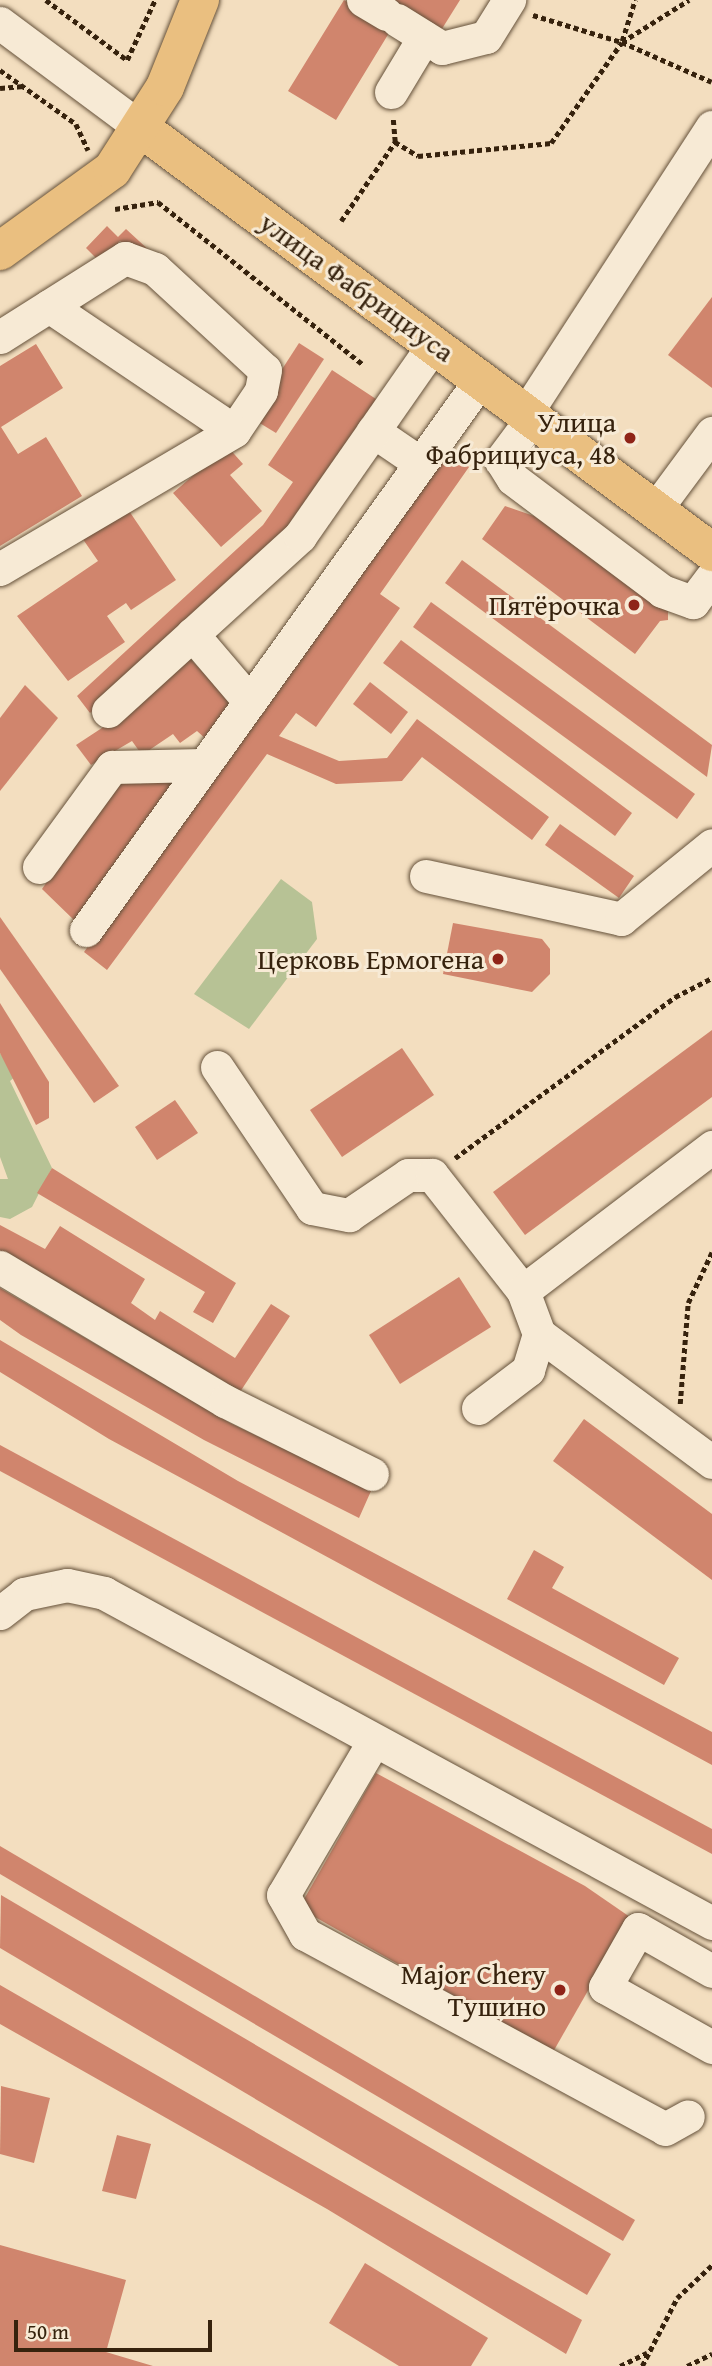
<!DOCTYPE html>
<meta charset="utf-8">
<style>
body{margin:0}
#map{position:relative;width:712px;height:2366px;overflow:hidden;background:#f3debf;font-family:"Gentium Book Plus",serif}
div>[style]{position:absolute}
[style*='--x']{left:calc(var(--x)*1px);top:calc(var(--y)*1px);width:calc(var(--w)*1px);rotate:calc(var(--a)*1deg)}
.green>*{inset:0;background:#b7c295}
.building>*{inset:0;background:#d0856d}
.path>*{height:4.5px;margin-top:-2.25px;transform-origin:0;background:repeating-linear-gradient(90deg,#36220d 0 5px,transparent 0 8.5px)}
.roads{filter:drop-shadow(0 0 2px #65513a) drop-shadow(0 0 2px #65513a)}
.minor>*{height:33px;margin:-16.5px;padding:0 16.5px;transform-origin:16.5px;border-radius:16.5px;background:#f7ead5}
.major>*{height:38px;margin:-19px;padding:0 19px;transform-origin:19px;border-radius:19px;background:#eabf80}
.dots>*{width:19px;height:19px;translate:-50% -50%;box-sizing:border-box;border:4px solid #f7ead5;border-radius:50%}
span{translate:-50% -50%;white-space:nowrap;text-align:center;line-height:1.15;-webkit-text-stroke:6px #f7ead5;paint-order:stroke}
.street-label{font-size:28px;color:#36220d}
.poi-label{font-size:28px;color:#36220d}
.right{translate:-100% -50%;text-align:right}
.scale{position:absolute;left:14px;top:2320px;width:198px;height:32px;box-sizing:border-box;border:4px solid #36220d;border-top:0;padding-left:9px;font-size:21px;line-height:24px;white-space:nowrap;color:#36220d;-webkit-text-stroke:5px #f7ead5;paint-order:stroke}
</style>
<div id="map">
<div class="green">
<i style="clip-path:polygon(281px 879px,312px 902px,317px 939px,249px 1029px,194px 994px)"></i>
<i style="clip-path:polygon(0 1053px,16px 1076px,10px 1081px,52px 1168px,32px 1207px,10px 1219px,0 1217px,0 1179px,8px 1179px,0 1157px)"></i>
</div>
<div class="building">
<i style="clip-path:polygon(344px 0,381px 23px,395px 0,460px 0,440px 32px,403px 10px,336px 120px,288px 91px)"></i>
<i style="clip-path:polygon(107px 226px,118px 237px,126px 229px,152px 253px,143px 263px,120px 241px,100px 262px,86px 248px)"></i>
<i style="clip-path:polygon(712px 297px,712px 388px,668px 355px)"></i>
<i style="clip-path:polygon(299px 343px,324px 359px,276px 433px,258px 422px,268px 391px)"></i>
<i style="clip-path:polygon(36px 344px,63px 388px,1px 427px,18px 454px,46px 437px,82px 496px,0 546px,0 366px)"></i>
<i style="clip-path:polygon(332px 370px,379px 401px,281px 539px,90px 713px,77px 696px,263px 525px,293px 482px,268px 465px)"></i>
<i style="clip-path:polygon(227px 446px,243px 464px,230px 475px,262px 511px,221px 547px,173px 493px)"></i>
<i style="clip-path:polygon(447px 451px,469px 467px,380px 594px,400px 608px,316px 727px,296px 713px,279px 736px,339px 761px,387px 758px,417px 719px,549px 817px,532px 840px,422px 757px,402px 781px,336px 784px,267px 754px,107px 970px,84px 952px)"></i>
<i style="clip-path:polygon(125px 505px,176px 580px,131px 610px,126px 603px,107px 616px,125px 642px,68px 681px,17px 616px,98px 561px,80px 535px)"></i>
<i style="clip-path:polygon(505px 506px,534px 516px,668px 611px,668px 620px,660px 621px,635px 654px,482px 539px)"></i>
<i style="clip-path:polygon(462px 560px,712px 745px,707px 777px,445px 583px)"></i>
<i style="clip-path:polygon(431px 602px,695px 794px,677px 819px,413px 627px)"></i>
<i style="clip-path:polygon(401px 640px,632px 813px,615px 836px,383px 663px)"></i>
<i style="clip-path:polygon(184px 652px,237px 709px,207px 740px,197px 731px,180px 743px,173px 734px,142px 755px,132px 741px,91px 765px,76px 745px,108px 724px)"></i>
<i style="clip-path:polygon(370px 682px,408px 712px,391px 734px,353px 704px)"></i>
<i style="clip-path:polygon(25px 685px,58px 718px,0 791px,0 718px)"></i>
<i style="clip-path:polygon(152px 768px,173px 782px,76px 922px,42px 889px,120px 775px,141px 784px)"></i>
<i style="clip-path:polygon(560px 824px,634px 876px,619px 898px,545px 845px)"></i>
<i style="clip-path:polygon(0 917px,119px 1086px,94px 1103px,0 969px)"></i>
<i style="clip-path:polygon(453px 923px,542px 939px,550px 949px,550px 974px,532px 992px,443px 974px)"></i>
<i style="clip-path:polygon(0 1003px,49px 1082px,49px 1118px,36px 1125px,0 1053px)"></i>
<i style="clip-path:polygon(712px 1030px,712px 1097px,525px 1235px,493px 1192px)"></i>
<i style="clip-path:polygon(402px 1048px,434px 1095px,342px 1157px,310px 1110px)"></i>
<i style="clip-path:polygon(175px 1100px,198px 1133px,157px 1160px,135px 1127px)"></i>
<i style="clip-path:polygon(52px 1168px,236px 1283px,213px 1323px,193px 1312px,205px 1292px,37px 1193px)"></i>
<i style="clip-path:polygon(0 1225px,45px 1249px,60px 1226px,145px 1279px,131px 1303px,155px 1320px,160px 1311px,235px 1358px,271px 1304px,290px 1316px,240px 1392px,0 1252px)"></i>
<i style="clip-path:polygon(459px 1277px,491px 1327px,400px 1384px,369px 1335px)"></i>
<i style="clip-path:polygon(0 1288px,230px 1423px,371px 1491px,359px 1518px,204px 1440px,21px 1335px,0 1320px)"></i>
<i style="clip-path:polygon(0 1340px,238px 1481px,712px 1732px,712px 1765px,109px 1439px,0 1372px)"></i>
<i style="clip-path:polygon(584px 1419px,712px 1514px,712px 1580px,553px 1461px)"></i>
<i style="clip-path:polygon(0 1445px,712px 1829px,712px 1854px,0 1471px)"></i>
<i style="clip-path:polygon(534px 1550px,564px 1567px,552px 1588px,679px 1658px,664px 1685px,507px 1599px)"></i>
<i style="clip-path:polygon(376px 1773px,585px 1886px,630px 1917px,553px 2052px,299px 1908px)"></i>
<i style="clip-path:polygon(0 1846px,635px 2220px,623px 2241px,0 1874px)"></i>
<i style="clip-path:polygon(1px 1895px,611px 2254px,587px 2295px,0 1948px)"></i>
<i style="clip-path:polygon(0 1985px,582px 2320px,566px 2354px,327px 2209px,0 2024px)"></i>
<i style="clip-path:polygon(1px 2086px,50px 2098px,34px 2163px,0 2154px)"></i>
<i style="clip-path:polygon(117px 2135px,151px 2144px,136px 2199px,102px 2191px)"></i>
<i style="clip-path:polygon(0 2245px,126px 2280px,106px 2352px,153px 2366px,0 2366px)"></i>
<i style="clip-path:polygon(365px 2263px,488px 2338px,471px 2366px,399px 2366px,329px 2323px)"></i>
</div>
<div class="path">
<i style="--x:46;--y:0;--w:101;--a:36.5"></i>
<i style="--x:127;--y:60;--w:66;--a:-65"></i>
<i style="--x:533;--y:15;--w:93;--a:16.9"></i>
<i style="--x:622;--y:42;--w:98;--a:24"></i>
<i style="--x:622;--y:41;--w:43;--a:-72.4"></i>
<i style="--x:0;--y:70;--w:93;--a:35.4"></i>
<i style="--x:76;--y:124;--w:29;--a:65"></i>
<i style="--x:0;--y:88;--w:24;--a:-5"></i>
<i style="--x:395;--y:142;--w:27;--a:31"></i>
<i style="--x:418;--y:156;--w:134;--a:-5.6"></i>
<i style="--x:551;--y:143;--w:123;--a:-54.9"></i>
<i style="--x:622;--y:42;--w:79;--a:-32.1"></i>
<i style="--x:115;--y:209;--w:44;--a:-9.2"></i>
<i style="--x:158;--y:202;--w:263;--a:38.4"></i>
<i style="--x:341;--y:221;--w:96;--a:-55.6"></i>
<i style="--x:395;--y:142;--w:23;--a:-95"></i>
<i style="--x:455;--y:1158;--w:273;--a:-36.2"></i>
<i style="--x:675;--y:997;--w:42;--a:-27.2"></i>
<i style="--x:680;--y:1404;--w:101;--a:-85.5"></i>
<i style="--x:688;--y:1303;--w:56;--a:-64.8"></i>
<i style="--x:620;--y:2366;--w:30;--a:-26"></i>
<i style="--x:642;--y:2366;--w:76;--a:-62.8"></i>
<i style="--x:677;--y:2298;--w:48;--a:-43.3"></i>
<i style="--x:687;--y:2366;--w:28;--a:-26"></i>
</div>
<div class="roads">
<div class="minor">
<i style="--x:363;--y:0;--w:27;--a:31"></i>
<i style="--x:397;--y:20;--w:53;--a:31.9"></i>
<i style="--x:442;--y:48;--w:45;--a:-14"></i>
<i style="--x:486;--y:37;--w:44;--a:-58.1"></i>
<i style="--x:0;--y:23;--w:177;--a:36.7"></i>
<i style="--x:391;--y:92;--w:64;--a:-59"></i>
<i style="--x:49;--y:306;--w:223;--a:34"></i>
<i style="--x:0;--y:337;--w:148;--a:-32.3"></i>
<i style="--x:125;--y:258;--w:32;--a:20"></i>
<i style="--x:155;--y:269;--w:149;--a:42.6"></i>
<i style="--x:265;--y:370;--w:21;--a:101"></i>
<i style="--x:261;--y:391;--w:48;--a:124"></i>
<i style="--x:234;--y:431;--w:272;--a:149.5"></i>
<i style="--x:526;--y:413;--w:341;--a:-57"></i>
<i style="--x:533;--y:417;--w:54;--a:126.7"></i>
<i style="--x:501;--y:460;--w:22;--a:58"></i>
<i style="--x:513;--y:479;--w:186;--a:36.9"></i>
<i style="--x:662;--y:591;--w:33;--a:20"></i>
<i style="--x:693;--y:602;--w:31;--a:-53"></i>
<i style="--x:373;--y:431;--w:57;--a:34.2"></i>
<i style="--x:655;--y:510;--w:96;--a:-53.5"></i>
<i style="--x:192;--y:634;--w:89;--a:49.5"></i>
<i style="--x:108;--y:711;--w:260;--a:-42.3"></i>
<i style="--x:300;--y:536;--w:234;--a:-55.1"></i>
<i style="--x:39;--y:867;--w:124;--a:-53.9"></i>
<i style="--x:112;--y:767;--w:91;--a:-1.3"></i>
<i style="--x:426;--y:876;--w:200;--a:12.4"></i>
<i style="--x:621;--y:919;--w:117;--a:-39.1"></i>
<i style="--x:86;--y:930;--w:678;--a:-54.36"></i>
<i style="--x:217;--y:1067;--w:170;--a:56"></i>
<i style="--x:312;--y:1208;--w:38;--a:11"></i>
<i style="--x:349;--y:1215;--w:71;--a:-34.1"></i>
<i style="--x:408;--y:1175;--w:24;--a:0"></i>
<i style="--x:432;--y:1175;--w:147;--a:51.9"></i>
<i style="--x:0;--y:1267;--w:262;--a:30.8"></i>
<i style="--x:225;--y:1401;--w:164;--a:26.4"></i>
<i style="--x:539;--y:1334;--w:215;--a:36.5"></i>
<i style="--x:478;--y:1408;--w:63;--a:-37.2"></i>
<i style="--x:528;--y:1370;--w:38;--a:-73"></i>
<i style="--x:539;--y:1334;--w:46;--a:-110.4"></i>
<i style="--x:523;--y:1291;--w:238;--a:-37.3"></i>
<i style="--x:0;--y:1613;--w:31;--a:-38"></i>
<i style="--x:24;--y:1594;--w:44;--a:-11.8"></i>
<i style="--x:67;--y:1585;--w:38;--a:12"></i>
<i style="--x:104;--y:1593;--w:692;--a:28.49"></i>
<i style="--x:372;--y:1744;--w:175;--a:120.5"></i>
<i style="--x:283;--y:1895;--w:45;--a:60.6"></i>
<i style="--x:305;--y:1934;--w:409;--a:28.4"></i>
<i style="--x:665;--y:2129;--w:26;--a:-29"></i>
<i style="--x:712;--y:1971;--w:85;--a:-150.4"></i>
<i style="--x:638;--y:1929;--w:67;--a:119.6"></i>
<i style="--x:605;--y:1987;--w:123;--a:29.3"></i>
</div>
<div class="major">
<i style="--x:142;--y:129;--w:710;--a:36.58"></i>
<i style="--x:0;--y:251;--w:138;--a:-35.9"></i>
<i style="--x:112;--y:170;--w:98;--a:-57.4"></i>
<i style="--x:165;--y:87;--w:94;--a:-68.1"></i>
</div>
</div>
<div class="dots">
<i style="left:630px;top:438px;background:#8f2418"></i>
<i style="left:634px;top:605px;background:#8f2418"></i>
<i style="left:498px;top:959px;background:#8f2418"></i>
<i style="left:560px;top:1990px;background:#8f2418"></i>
</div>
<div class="street-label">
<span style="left:357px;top:287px;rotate:36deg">улица Фабрициуса</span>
</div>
<div class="poi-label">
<span class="right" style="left:616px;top:438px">Улица<br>Фабрициуса, 48</span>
<span class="right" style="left:620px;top:605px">Пятёрочка</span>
<span class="right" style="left:484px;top:959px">Церковь Ермогена</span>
<span class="right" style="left:546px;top:1990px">Major Chery<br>Тушино</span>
</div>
<div class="scale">50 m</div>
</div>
